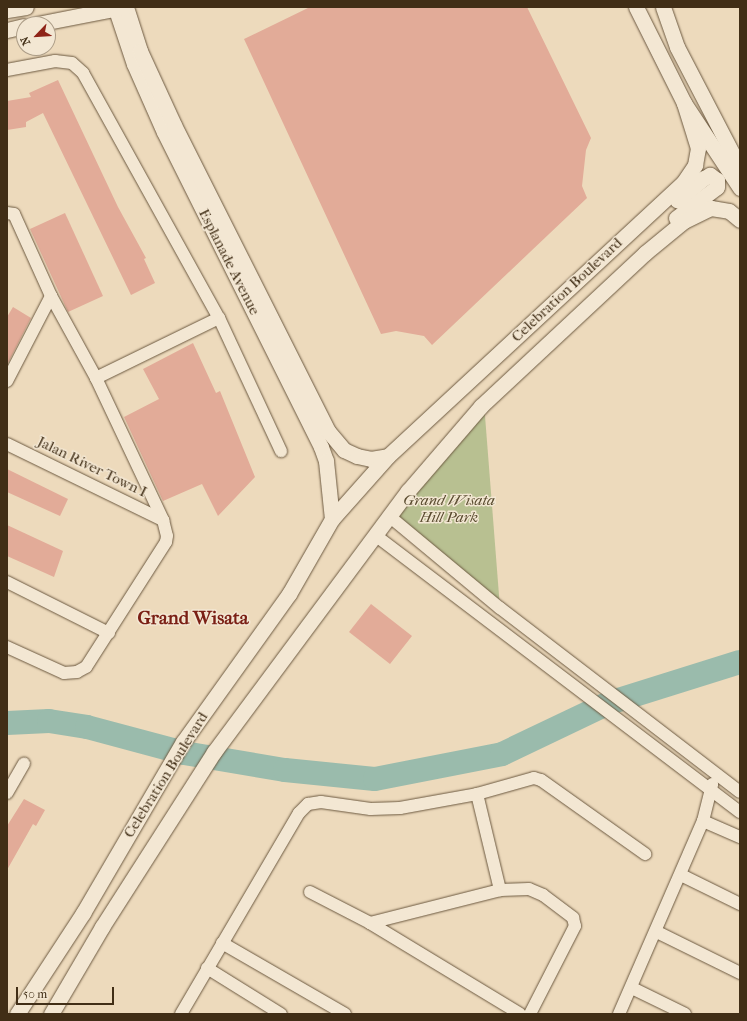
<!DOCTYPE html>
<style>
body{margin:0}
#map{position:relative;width:747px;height:1021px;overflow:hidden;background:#eddabc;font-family:"IM FELL French Canon",serif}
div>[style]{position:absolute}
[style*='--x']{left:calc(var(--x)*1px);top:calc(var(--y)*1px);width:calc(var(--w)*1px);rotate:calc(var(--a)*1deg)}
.green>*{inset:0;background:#b8c091}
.river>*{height:24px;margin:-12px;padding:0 12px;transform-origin:12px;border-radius:12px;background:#9abbac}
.building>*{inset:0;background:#e2ab98}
.roads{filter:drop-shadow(0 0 1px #6c5940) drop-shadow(0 0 1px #6c5940)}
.minor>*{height:12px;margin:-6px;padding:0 6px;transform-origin:6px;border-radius:6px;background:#f3e7d3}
.tertiary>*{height:15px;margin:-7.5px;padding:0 7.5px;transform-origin:7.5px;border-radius:7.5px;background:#f3e7d3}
span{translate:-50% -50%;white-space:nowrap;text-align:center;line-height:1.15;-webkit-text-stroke:3px #f3e7d3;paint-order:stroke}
.street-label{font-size:15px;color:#412e16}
.park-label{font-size:15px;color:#594b2f;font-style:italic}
.district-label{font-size:19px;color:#7a1f14;font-weight:700}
.frame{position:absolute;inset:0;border:8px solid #412e16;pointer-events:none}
.north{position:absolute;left:16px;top:16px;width:40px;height:40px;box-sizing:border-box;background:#f3e7d3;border:1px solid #ac9d87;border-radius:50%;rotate:245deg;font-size:11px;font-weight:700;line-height:16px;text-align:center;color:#412e16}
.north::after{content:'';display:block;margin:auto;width:14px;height:18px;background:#8f2418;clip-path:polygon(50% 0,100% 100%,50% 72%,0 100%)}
.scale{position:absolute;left:16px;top:987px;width:98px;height:18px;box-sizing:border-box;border:2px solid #412e16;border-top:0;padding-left:5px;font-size:12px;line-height:14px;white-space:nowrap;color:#412e16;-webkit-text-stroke:3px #f3e7d3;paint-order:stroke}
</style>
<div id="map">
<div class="green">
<i style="clip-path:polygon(484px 403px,500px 608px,389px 516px)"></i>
</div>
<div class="river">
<i style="--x:7;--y:723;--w:42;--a:-2.7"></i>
<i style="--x:49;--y:721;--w:38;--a:9"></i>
<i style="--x:87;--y:727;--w:100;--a:15"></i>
<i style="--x:184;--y:753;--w:102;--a:9.6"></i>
<i style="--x:285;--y:770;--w:90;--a:5.7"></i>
<i style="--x:375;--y:779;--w:129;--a:-11.1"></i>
<i style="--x:502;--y:754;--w:119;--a:-25.5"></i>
<i style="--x:609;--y:703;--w:137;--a:-17.4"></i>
</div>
<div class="building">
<i style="clip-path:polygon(310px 7px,527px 7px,591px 138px,586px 150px,582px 186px,587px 198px,432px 345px,424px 336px,396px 331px,381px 334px,244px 39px)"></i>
<i style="clip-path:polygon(58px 80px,118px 207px,146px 258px,144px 259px,155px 283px,131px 295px,43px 113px,26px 122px,26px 127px,7px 130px,7px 101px,31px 97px,29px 93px)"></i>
<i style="clip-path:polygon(65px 213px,103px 296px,68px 312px,30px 229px)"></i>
<i style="clip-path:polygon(13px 307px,31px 318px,7px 365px,7px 317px)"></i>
<i style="clip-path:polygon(193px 343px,216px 393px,220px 391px,255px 477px,218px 516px,202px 484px,163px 501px,124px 417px,159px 399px,143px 369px)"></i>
<i style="clip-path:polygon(7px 469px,68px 499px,60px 516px,7px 492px)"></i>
<i style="clip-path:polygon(7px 525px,63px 551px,54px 577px,7px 556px)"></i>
<i style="clip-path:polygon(371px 604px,412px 636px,390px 664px,349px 632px)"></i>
<i style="clip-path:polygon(24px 799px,45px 810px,36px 826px,33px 824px,7px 870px,7px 826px)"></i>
</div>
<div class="roads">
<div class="minor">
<i style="--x:7;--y:70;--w:49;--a:-10.6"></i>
<i style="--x:55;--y:61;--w:17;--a:7"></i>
<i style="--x:72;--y:63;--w:15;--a:42"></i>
<i style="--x:83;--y:73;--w:280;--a:61"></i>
<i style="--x:219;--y:318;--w:147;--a:65"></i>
<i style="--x:7;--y:213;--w:7;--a:8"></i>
<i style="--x:14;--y:214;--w:90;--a:65.7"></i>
<i style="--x:51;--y:296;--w:94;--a:61.2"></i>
<i style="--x:96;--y:378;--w:157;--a:64.7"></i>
<i style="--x:163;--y:520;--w:16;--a:76"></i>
<i style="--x:167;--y:536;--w:6;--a:99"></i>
<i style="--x:166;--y:542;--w:148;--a:122.6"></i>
<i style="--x:86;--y:667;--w:10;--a:151"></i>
<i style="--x:77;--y:672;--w:13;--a:176"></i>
<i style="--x:64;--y:673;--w:63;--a:-155.5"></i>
<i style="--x:96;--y:378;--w:137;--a:-26"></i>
<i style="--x:7;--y:381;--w:96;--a:-62.6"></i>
<i style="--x:7;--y:444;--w:174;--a:26"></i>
<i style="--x:389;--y:516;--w:144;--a:39.7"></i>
<i style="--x:500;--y:608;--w:302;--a:37.5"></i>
<i style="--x:375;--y:535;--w:458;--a:37.2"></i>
<i style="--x:7;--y:582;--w:114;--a:26.6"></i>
<i style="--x:7;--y:793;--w:34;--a:-60"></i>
<i style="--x:477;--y:794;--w:99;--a:76.5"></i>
<i style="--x:703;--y:821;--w:40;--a:23.4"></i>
<i style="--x:681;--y:875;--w:66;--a:26.2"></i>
<i style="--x:310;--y:892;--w:68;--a:27.3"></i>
<i style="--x:370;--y:923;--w:175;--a:31.2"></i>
<i style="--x:370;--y:923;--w:134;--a:-14.2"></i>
<i style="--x:500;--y:890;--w:29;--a:-2"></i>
<i style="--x:529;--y:889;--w:15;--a:23"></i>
<i style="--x:543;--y:895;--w:38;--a:37"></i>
<i style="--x:573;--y:918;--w:8;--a:76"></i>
<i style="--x:575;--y:926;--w:99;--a:117.1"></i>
<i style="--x:657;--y:932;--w:93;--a:26.3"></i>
<i style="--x:222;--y:943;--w:142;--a:30"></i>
<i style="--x:207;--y:968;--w:87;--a:31.9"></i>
<i style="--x:632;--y:988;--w:59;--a:26.1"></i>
<i style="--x:181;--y:1014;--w:233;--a:-59.6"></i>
<i style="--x:299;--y:813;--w:13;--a:-45"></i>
<i style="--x:308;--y:804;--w:13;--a:-9"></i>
<i style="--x:321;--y:802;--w:50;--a:8"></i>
<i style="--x:371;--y:809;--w:29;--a:-2"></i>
<i style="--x:400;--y:808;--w:78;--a:-10.3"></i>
<i style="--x:477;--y:794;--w:59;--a:-15.7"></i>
<i style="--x:534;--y:778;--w:7;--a:16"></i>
<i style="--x:541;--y:780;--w:128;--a:35.4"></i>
<i style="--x:619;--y:1014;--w:210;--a:-66.5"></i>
<i style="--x:703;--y:821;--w:38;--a:-76"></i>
</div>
<div class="tertiary">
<i style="--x:115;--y:7;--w:60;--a:71.6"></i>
<i style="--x:134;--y:64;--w:74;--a:66.2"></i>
<i style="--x:164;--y:132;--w:352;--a:63.5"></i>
<i style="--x:321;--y:447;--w:15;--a:70"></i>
<i style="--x:326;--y:461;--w:58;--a:84.1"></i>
<i style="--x:126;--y:7;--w:46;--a:72.3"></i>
<i style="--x:140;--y:51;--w:81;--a:65.3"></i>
<i style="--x:174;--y:125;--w:343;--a:63.3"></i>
<i style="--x:328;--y:431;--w:25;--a:50"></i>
<i style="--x:344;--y:450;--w:14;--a:25"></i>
<i style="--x:357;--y:456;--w:14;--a:12"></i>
<i style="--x:371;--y:459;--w:17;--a:-10"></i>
<i style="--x:636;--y:7;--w:107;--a:63.4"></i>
<i style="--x:684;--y:103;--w:102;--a:56.6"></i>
<i style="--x:663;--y:7;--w:42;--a:70.7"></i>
<i style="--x:677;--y:47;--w:136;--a:62.5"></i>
<i style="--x:7;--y:10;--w:19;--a:-9"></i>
<i style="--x:37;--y:24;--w:89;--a:-11.1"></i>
<i style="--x:7;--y:30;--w:17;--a:-13"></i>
<i style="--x:676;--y:218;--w:51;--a:-37.1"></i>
<i style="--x:717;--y:187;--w:7;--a:-90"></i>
<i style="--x:717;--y:180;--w:9;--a:-144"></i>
<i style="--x:710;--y:175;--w:7;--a:153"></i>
<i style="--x:704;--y:178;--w:35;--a:140"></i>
<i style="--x:17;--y:1014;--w:121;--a:-56.8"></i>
<i style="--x:83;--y:913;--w:198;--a:-59.7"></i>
<i style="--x:183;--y:742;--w:182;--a:-54.4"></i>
<i style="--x:289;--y:594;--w:86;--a:-60.2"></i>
<i style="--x:332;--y:519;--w:84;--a:-48.4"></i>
<i style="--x:388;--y:456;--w:402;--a:-42.8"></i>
<i style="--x:683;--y:183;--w:22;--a:-56"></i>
<i style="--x:695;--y:165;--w:17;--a:-80"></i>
<i style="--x:698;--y:148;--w:47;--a:-107.3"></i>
<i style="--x:51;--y:1014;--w:101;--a:-59.6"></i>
<i style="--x:102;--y:927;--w:208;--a:-57.4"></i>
<i style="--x:214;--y:752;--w:325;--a:-53.4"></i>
<i style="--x:408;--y:491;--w:112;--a:-49.3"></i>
<i style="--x:481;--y:406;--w:224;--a:-43"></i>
<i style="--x:645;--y:253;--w:50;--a:-39.4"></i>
<i style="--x:684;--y:221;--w:30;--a:-26"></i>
<i style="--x:711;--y:208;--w:18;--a:9"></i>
<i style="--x:729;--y:211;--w:14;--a:39"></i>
</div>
</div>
<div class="street-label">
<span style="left:229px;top:262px;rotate:63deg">Esplanade Avenue</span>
<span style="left:567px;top:290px;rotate:-43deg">Celebration Boulevard</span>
<span style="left:92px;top:467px;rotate:26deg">Jalan River Town I</span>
<span style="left:166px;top:775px;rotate:-58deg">Celebration Boulevard</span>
</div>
<div class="park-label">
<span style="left:449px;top:509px">Grand Wisata<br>Hill Park</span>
</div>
<div class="district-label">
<span style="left:193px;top:619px">Grand Wisata</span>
</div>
<div class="frame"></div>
<div class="north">N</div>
<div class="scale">50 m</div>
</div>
